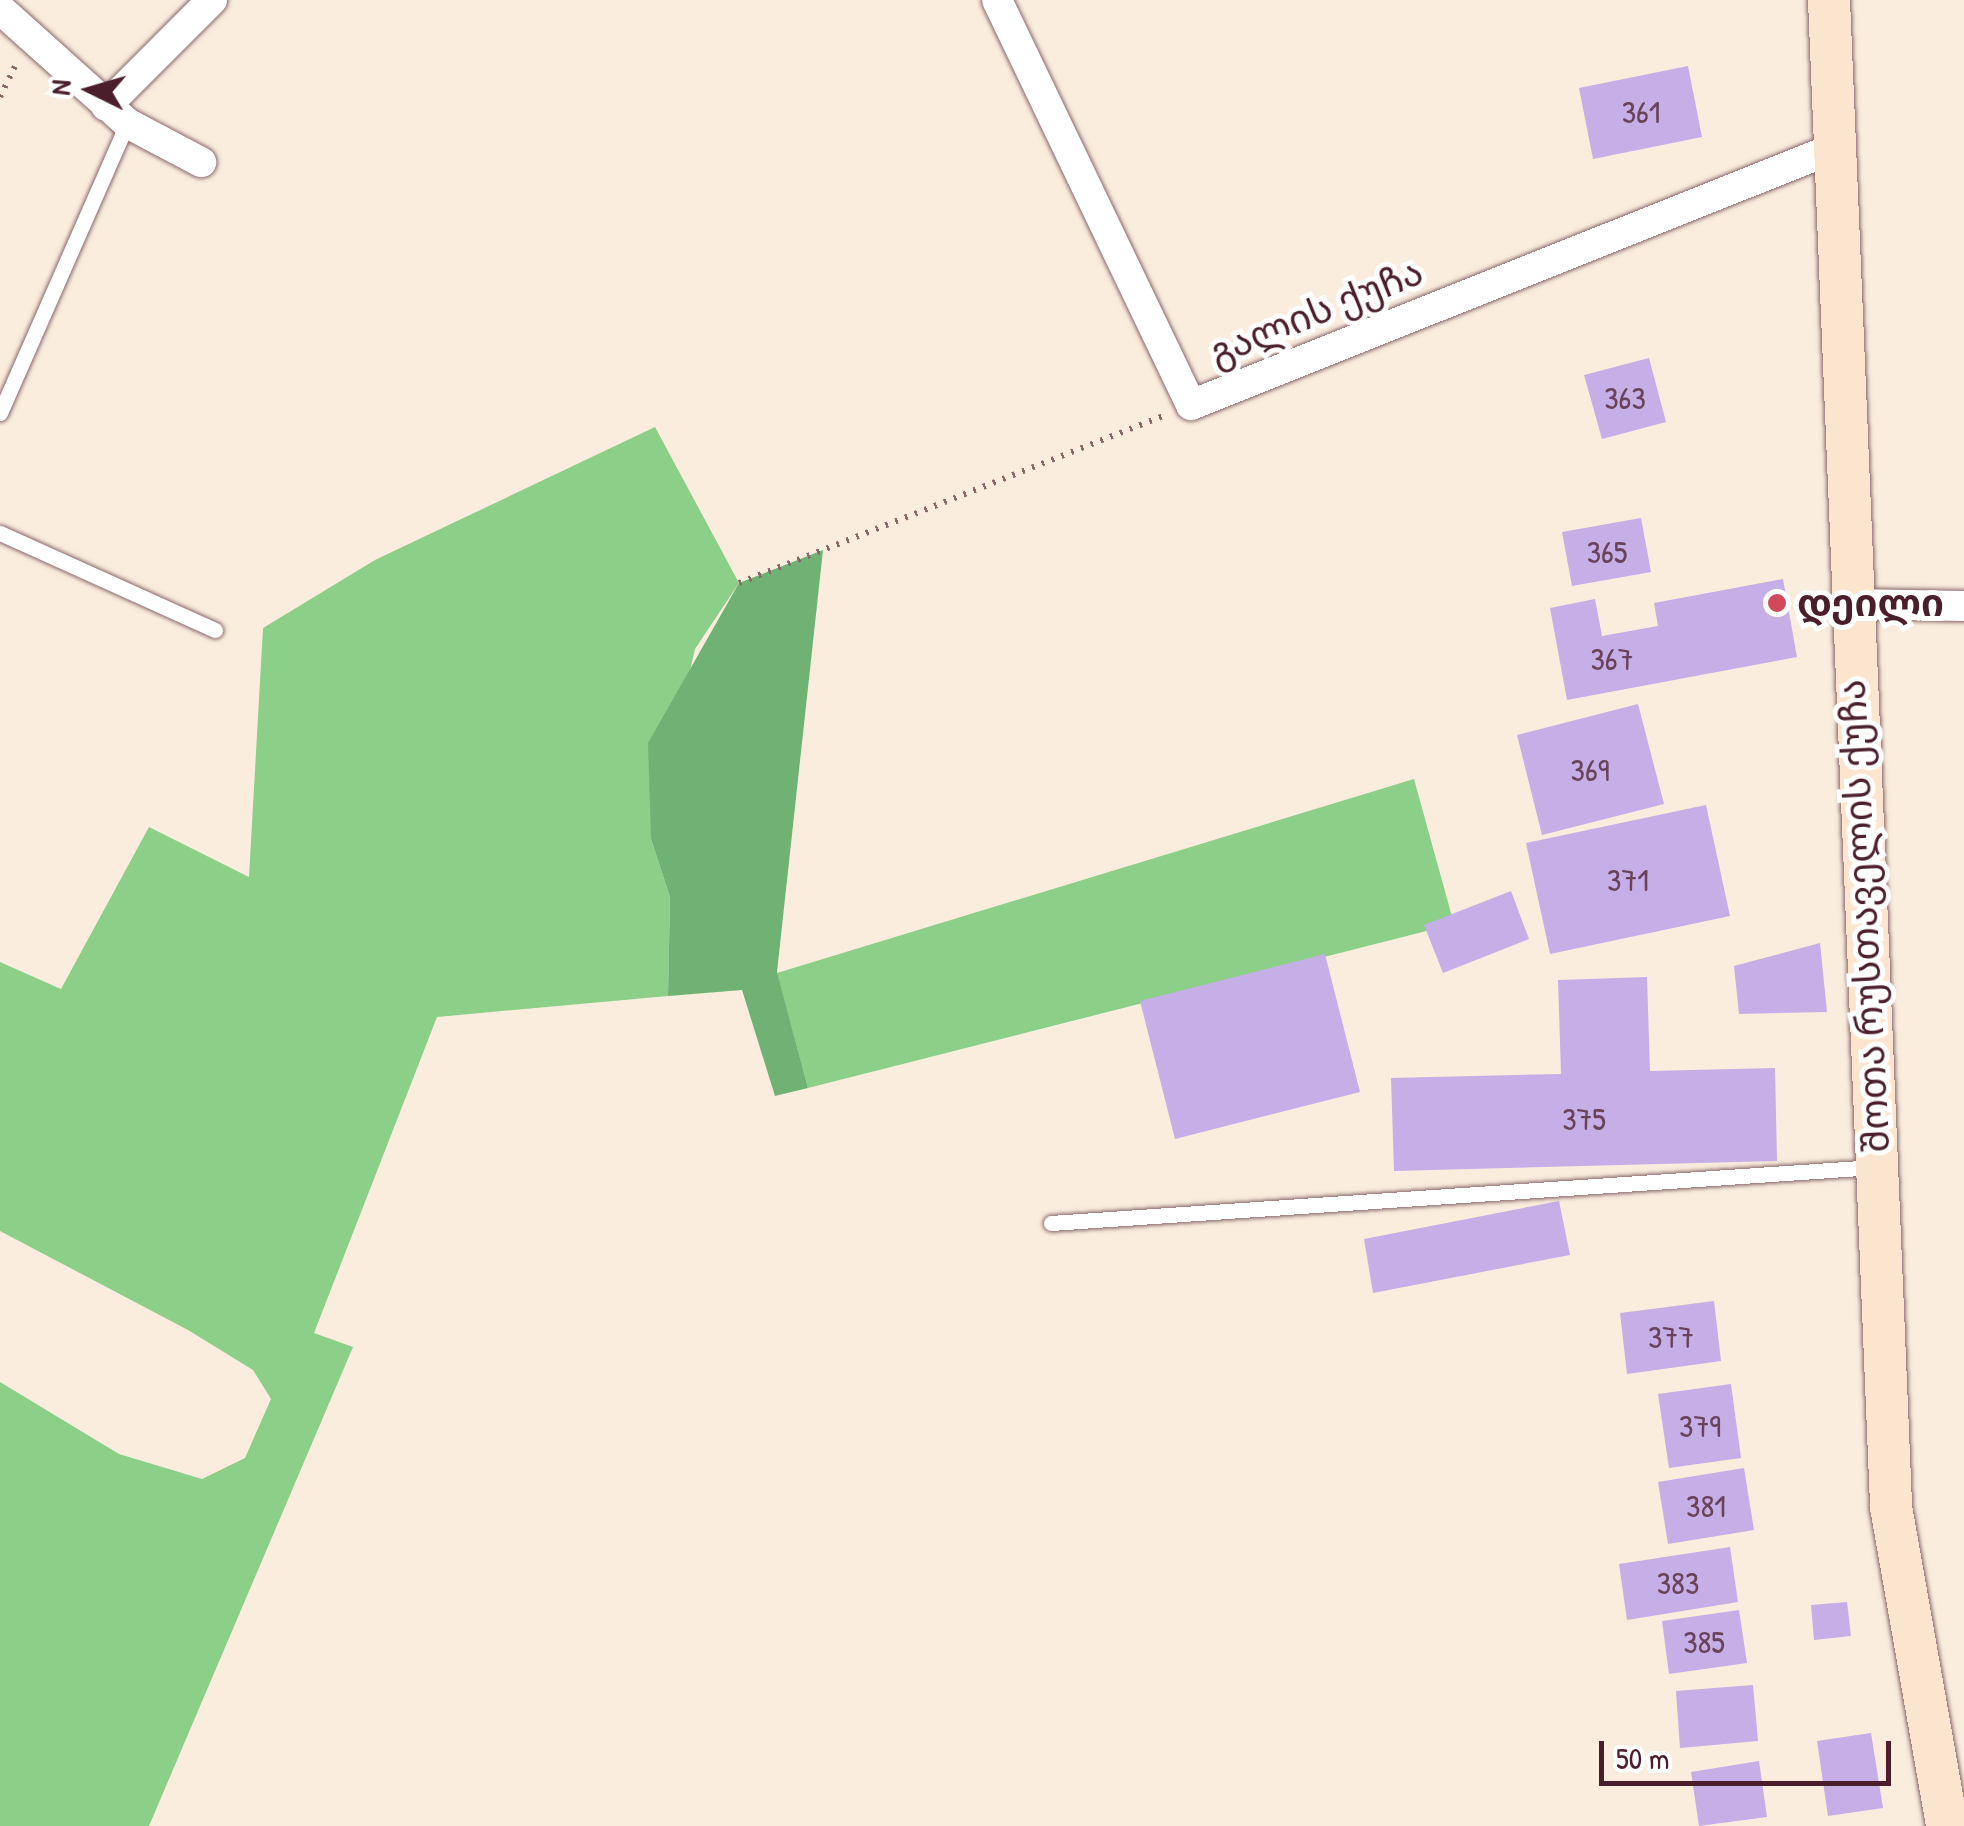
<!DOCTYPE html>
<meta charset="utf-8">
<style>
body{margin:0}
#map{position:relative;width:1964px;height:1826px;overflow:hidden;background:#faedde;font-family:"Patrick Hand","Noto Sans Georgian",sans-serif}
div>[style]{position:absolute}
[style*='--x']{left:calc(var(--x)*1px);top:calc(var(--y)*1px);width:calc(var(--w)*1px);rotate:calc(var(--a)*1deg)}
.green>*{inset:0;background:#8bcf88}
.forest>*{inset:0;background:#70b274}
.building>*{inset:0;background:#c6aee7}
.path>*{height:6px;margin-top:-3px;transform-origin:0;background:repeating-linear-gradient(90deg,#88676a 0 2.5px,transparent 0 10.5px)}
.roads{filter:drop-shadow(0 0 2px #88676a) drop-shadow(0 0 2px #88676a)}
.service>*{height:15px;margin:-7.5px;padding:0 7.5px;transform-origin:7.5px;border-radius:7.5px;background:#fff}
.minor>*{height:30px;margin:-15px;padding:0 15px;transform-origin:15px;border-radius:15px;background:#fff}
.secondary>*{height:42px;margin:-21px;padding:0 21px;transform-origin:21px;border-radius:21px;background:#fce5cf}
.dots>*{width:28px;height:28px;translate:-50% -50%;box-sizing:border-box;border:5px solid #fff;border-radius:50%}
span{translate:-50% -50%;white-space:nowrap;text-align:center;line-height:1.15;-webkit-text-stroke:10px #fff;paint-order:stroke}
.number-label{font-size:32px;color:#69435a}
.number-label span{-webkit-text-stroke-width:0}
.street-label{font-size:38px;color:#4a1f2b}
.poi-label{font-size:38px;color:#4a1f2b;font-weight:700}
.left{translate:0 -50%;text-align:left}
.north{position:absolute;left:40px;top:40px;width:100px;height:100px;-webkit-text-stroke:8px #fff;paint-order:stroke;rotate:275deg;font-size:28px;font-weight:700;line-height:40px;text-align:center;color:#4a1f2b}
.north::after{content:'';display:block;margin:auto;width:35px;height:45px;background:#4a1f2b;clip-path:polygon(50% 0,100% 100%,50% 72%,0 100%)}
.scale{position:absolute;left:1599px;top:1741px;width:292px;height:45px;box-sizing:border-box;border:5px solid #4a1f2b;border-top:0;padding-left:12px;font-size:30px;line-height:35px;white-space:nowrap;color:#4a1f2b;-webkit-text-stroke:8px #fff;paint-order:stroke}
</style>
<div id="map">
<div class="green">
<i style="clip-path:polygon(655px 427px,739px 583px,695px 649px,651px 839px,670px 897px,668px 996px,437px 1017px,314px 1333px,353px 1347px,149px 1826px,0 1826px,0 1382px,119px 1454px,202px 1479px,245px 1458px,271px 1399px,253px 1370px,188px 1330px,0 1231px,0 962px,61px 989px,149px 827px,249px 877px,263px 628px,375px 560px)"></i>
<i style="clip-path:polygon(1414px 779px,1454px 924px,808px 1088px,777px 973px)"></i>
</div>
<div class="forest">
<i style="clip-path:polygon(823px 550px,777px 972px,808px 1088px,775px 1096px,742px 990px,668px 996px,670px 897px,651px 839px,648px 743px,739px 583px)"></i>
</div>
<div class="building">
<i style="clip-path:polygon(1688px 66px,1702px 137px,1593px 159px,1579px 88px)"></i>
<i style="clip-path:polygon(1649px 358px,1666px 422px,1602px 439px,1584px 375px)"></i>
<i style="clip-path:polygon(1641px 518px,1651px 572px,1572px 586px,1562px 532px)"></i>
<i style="clip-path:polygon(1783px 579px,1797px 657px,1567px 700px,1550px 608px,1595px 599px,1602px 636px,1658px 626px,1654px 603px)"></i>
<i style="clip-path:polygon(1638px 704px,1664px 804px,1542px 835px,1517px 735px)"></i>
<i style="clip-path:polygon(1706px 805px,1730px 916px,1550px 954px,1526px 843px)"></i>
<i style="clip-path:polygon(1511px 891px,1529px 939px,1443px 973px,1424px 925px)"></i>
<i style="clip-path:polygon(1820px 943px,1827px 1012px,1739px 1014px,1734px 966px)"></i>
<i style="clip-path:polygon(1325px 954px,1360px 1092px,1175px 1139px,1140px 1001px)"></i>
<i style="clip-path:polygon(1647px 977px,1650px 1071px,1775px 1068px,1777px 1161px,1394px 1171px,1391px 1078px,1561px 1074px,1558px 980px)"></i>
<i style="clip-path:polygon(1559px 1201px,1570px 1255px,1373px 1293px,1364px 1239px)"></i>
<i style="clip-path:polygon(1714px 1301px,1721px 1361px,1627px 1374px,1620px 1313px)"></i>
<i style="clip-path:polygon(1731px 1384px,1741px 1458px,1669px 1468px,1658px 1394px)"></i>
<i style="clip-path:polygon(1744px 1468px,1754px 1530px,1668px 1544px,1658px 1482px)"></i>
<i style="clip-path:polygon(1730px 1547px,1738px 1602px,1627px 1620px,1619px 1564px)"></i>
<i style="clip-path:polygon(1847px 1602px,1851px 1636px,1814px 1640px,1811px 1605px)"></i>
<i style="clip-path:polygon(1739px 1610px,1747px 1663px,1669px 1674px,1662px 1621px)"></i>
<i style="clip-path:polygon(1753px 1685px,1758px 1741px,1680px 1748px,1676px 1691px)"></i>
<i style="clip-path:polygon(1871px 1733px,1883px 1808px,1828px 1816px,1817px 1741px)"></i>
<i style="clip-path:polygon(1759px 1761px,1767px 1817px,1699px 1826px,1691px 1772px)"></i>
</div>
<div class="path">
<i style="--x:0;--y:97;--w:34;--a:-64"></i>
<i style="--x:739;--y:583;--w:455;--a:-21.5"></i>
</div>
<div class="roads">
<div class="service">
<i style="--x:0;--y:413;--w:317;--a:-66.3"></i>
<i style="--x:0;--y:533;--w:236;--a:24.3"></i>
<i style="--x:1051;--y:1223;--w:826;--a:-3.89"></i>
</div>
<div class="minor">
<i style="--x:997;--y:0;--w:449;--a:64.4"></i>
<i style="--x:1191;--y:405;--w:690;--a:-21.77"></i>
<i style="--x:0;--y:9;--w:171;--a:41.9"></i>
<i style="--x:127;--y:123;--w:84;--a:27.8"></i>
<i style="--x:106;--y:106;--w:150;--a:-45"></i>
<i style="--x:1850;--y:604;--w:114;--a:1"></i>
</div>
<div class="secondary">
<i style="--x:1829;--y:0;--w:1508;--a:87.64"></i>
<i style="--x:1891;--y:1507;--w:324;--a:80"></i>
</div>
</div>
<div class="dots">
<i style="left:1777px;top:603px;background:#d1495b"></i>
</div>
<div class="number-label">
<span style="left:1641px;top:112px">361</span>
<span style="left:1625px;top:398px">363</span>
<span style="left:1607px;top:552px">365</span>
<span style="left:1612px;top:659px">367</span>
<span style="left:1590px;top:770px">369</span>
<span style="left:1628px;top:880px">371</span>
<span style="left:1584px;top:1119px">375</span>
<span style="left:1671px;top:1337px">377</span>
<span style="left:1700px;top:1426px">379</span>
<span style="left:1706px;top:1506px">381</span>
<span style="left:1678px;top:1583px">383</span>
<span style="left:1704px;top:1642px">385</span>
</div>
<div class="street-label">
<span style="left:1316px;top:312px;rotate:-22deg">გალის ქუჩა</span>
<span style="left:1864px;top:916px;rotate:-93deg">შოთა რუსთაველის ქუჩა</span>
</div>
<div class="poi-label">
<span class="left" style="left:1797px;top:603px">დეილი</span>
</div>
<div class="north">N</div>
<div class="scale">50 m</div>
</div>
